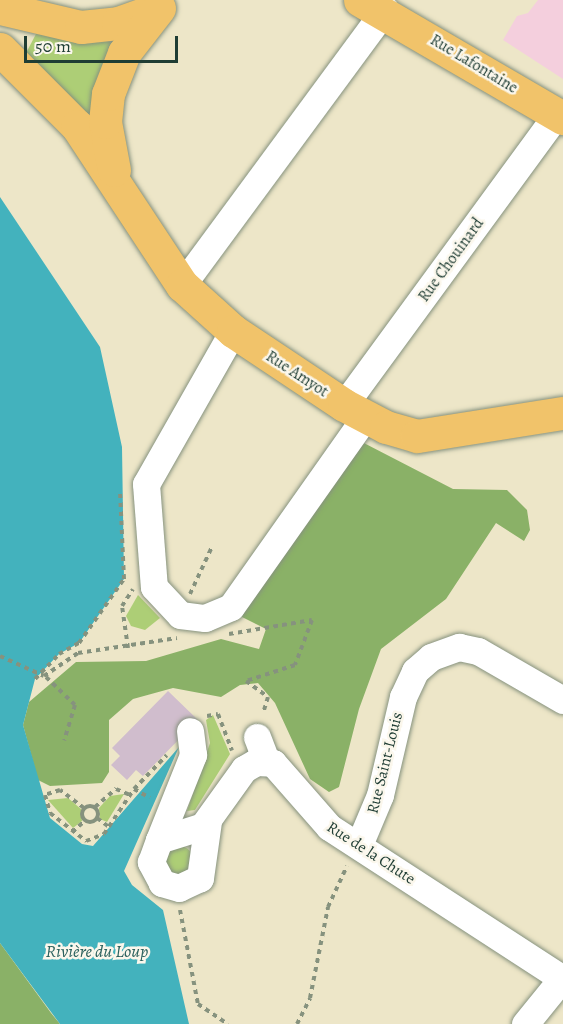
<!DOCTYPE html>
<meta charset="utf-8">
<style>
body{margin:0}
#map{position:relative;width:563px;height:1024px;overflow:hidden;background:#ede6c8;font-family:Alegreya,serif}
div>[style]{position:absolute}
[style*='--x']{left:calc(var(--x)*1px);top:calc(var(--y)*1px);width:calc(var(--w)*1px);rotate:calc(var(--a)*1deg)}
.built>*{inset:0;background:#f4cfdd}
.industrial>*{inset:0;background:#d0bdcd}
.green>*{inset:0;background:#adce76}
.round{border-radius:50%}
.forest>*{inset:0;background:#8ab167}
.water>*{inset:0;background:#43b2bd}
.path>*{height:4px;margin-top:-2px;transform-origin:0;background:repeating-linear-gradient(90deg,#86927e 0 4.5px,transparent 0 9px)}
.path>.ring{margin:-2px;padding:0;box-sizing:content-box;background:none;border:4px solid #86927e;border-radius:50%}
.roads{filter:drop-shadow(0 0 2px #86927e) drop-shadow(0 0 2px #86927e)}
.minor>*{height:27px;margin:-13.5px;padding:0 13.5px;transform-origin:13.5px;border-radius:13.5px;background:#fff}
.major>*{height:33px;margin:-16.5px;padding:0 16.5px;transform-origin:16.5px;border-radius:16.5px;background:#f1c36a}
.path-bridge>*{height:4px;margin-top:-2px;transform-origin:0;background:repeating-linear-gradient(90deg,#86927e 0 4.5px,transparent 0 9px)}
span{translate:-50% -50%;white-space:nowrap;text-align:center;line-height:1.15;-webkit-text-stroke:5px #fbf7ec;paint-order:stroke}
.street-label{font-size:16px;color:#1f3d34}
.water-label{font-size:18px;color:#2a605d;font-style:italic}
.scale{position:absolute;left:24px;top:36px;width:154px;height:27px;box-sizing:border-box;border:3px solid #1f3d34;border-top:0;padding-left:8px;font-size:18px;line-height:21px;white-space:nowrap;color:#1f3d34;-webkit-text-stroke:4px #fbf7ec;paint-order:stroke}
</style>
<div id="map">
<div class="built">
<i style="clip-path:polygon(538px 0,563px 0,563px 79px,503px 40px,517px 16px,528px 13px)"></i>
</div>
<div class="industrial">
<i style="clip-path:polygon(168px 691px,198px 720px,143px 776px,136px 770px,127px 780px,111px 765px,120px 756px,112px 748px)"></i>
</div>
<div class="green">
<i style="clip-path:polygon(36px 34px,109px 40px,112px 46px,96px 124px,25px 55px)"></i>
<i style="clip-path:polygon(138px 595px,160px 618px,145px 630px,131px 626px,126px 616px)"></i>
<i style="clip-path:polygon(213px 715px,230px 754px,195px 810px,187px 811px,210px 743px,206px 720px)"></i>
<i style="clip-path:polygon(124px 794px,107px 822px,100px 819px,99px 808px,110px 796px)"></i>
<i style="clip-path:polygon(68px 798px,81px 809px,82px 821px,73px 828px,48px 800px)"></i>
<i class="round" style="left:165px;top:846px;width:28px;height:28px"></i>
</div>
<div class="forest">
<i style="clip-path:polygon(360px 441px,453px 489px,507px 490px,527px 510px,530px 530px,524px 541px,496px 523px,446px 599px,381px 649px,359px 709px,339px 787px,329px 792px,310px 779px,275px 703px,258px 683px,240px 685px,221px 697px,173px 688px,133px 699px,109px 720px,109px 772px,102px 783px,50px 786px,38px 780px,23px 725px,29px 702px,76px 662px,146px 661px,221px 639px,259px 649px,266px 629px,240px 616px)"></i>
<i style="clip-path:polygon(0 943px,51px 1013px,60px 1024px,0 1024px)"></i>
</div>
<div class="water">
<i style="clip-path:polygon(0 197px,100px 347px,122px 447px,124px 579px,79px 643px,59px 654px,35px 679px,23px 725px,50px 818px,82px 844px,93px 846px,179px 747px,124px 871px,132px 885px,163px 910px,189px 1024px,60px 1024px,0 943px)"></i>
</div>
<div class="path">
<i style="--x:190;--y:594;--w:50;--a:-65"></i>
<i style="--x:229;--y:634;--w:84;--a:-9.6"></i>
<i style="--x:312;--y:620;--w:48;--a:110.7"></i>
<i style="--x:295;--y:665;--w:52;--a:161.9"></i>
<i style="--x:246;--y:681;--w:27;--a:36"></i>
<i style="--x:268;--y:697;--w:17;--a:107"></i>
<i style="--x:128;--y:648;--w:42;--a:-98.1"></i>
<i style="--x:122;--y:606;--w:20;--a:-57"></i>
<i style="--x:44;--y:676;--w:41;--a:-34.1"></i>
<i style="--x:78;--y:653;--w:100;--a:-8.6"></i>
<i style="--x:46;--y:677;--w:40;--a:44"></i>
<i style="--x:75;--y:705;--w:37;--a:107"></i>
<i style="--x:35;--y:679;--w:35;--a:-46"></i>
<i style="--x:59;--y:654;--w:23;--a:-29"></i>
<i style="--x:79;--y:643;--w:78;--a:-54.9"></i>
<i style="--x:124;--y:579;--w:89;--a:-92.6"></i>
<i style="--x:207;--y:716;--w:11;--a:-10"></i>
<i style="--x:218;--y:714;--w:39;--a:69"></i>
<i style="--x:134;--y:789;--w:47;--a:-45.9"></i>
<i class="ring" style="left:82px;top:806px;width:12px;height:12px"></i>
<i style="--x:95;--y:807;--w:28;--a:-41"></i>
<i style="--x:116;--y:789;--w:15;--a:23"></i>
<i style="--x:84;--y:808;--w:30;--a:-143"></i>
<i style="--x:60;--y:790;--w:16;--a:162"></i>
<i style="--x:45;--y:795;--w:19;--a:74"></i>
<i style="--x:50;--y:813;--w:46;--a:37.9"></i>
<i style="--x:86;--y:841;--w:19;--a:-21"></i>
<i style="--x:104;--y:834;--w:54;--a:-56.3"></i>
<i style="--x:134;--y:789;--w:18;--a:29"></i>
<i style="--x:97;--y:818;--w:15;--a:37"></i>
<i style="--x:72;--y:832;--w:18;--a:-41"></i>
<i style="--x:180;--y:910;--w:96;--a:79.2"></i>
<i style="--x:198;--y:1004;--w:36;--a:34"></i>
<i style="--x:297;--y:1024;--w:29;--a:-63"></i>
<i style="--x:310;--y:998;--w:93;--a:-78.8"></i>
<i style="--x:328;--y:907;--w:45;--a:-65.1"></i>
</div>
<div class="roads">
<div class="minor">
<i style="--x:182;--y:285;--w:342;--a:-53.6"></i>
<i style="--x:233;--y:331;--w:176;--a:119.6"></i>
<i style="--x:146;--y:484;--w:103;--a:85.6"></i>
<i style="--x:154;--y:587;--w:38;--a:47"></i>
<i style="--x:180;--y:615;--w:25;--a:7"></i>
<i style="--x:205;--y:618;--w:28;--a:-23"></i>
<i style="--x:231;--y:607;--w:232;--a:-54.8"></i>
<i style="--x:344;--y:405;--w:361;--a:-53.8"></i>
<i style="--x:257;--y:737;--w:26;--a:69"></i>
<i style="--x:208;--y:821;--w:58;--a:98"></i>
<i style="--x:200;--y:878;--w:23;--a:155"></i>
<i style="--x:179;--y:888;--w:18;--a:-164"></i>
<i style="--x:162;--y:883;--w:24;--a:-118"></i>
<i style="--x:151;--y:862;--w:23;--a:-70"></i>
<i style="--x:159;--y:840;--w:46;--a:-17.7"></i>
<i style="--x:203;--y:826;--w:70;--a:-54.3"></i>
<i style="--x:244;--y:769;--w:14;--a:-30"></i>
<i style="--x:256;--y:762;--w:17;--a:3"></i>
<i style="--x:273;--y:763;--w:85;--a:48.8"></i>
<i style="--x:329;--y:827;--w:279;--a:33"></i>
<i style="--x:159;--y:840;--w:92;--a:-68.2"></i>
<i style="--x:193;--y:755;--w:24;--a:-97"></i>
<i style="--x:359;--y:845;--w:54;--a:-67.2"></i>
<i style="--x:380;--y:795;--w:101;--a:-76.8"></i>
<i style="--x:403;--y:697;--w:29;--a:-65"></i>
<i style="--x:415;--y:671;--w:21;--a:-41"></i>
<i style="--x:431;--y:657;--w:30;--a:-20"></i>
<i style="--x:459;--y:647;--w:19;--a:12"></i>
<i style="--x:478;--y:651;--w:98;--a:30"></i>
<i style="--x:525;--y:1024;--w:60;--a:-51"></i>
</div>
<div class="major">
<i style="--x:360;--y:0;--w:235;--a:30.2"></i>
<i style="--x:0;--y:8;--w:83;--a:13.2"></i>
<i style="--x:81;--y:27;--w:37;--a:-6"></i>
<i style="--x:118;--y:23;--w:41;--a:-19.7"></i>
<i style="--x:0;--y:49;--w:109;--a:45"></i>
<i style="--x:77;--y:126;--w:191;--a:56.6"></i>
<i style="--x:182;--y:285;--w:69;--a:42"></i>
<i style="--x:233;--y:331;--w:133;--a:33.7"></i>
<i style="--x:344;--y:405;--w:47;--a:27.6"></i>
<i style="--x:386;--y:427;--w:32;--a:16"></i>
<i style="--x:417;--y:436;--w:148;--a:-9"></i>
<i style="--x:114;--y:170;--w:49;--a:-100.6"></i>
<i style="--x:105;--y:122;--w:28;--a:-84"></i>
<i style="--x:108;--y:94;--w:44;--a:-68.7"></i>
<i style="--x:124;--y:53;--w:57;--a:-52.1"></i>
</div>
</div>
<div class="path-bridge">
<i style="--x:0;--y:656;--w:48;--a:24.4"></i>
</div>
<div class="street-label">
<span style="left:474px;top:64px;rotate:31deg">Rue Lafontaine</span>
<span style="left:451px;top:260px;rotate:-54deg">Rue Chouinard</span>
<span style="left:297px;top:374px;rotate:33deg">Rue Amyot</span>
<span style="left:385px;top:763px;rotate:-76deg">Rue Saint-Louis</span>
<span style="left:371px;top:853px;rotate:33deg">Rue de la Chute</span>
</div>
<div class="water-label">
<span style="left:97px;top:951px">Rivière du Loup</span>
</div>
<div class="scale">50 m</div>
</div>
